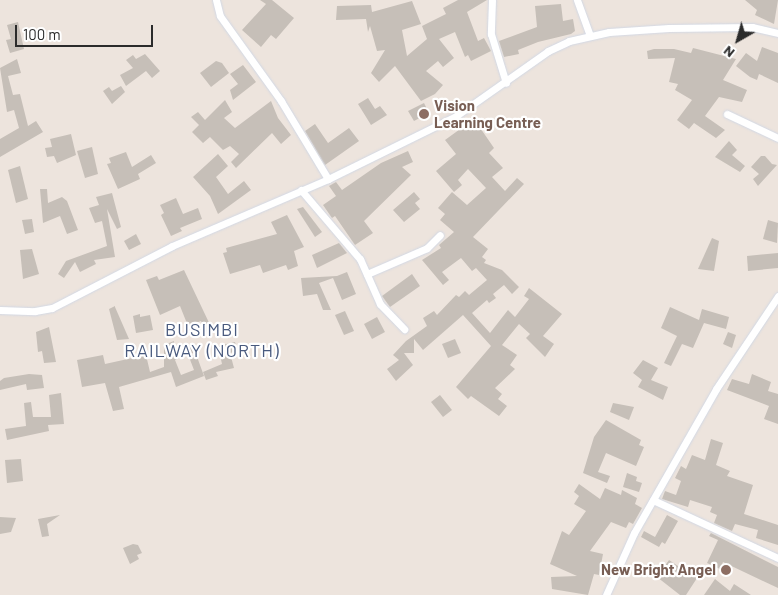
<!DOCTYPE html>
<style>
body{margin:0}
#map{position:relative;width:778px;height:595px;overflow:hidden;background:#ede4dd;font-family:Barlow,sans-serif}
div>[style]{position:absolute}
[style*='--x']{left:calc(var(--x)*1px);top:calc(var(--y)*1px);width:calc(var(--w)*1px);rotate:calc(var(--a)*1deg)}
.building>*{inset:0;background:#c6bfb8}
.roads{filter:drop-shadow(0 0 1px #d2d8e4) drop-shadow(0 0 1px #d2d8e4)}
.street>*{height:7px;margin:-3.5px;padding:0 3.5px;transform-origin:3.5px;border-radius:3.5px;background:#fff}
.dots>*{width:14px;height:14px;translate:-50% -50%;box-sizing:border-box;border:2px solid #fff;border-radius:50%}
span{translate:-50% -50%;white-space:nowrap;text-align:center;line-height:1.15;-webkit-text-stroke:4.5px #fff;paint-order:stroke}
.education-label{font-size:15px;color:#785e54;font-weight:700}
.left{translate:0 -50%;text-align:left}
.right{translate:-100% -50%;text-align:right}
.quarter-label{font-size:18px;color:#495a7e;letter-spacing:1px}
.north{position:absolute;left:713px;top:15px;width:50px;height:50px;-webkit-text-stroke:4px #fff;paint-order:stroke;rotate:218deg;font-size:14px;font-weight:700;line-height:20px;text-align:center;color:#2b2b2b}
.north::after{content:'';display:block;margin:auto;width:18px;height:22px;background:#2b2b2b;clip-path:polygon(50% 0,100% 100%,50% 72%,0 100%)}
.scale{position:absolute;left:15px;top:25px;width:138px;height:22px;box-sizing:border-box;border:2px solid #2b2b2b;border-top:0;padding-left:6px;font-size:15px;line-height:18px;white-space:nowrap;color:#2b2b2b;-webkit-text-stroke:4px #fff;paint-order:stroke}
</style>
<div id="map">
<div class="building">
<i style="clip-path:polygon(260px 0,272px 0,294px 18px,276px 39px,271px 35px,261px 47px,242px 30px,266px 4px)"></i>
<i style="clip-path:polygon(458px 0,487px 0,467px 12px,478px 41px,484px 38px,491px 51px,471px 61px,468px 55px,465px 57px,455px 32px,439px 39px,454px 58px,443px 67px,438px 61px,426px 71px,443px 85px,435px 94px,421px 101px,395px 66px,379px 82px,371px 73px,385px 50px,377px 51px,370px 26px,368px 32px,366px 19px,336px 20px,337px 6px,371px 5px,372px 12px,412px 1px,421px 24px,402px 30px,407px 56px,427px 39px,422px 26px,446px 14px,443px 8px)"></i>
<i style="clip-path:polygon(745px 0,778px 0,774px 24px,755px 15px,757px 10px)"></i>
<i style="clip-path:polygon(561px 4px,563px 21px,573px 19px,575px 31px,571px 34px,538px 42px,518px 50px,519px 54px,504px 57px,499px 41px,537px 27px,535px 6px)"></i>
<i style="clip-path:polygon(18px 22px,24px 49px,10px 53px,6px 40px,11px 39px,7px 25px)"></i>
<i style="clip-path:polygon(762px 47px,778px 53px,778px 83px,759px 74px,757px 80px,750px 77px,736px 66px,746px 53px,757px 61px)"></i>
<i style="clip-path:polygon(693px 48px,736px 59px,723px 80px,747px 90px,742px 102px,719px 97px,705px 116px,725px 130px,716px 138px,694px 123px,689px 129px,677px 120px,692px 100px,675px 90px,678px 84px,669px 82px,675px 58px,648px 59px,647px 51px,654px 49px,674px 49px,691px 53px)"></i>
<i style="clip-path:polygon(145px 54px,160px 71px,152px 78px,146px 71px,126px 86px,120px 75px,133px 68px,126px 60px,133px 55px,136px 59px)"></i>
<i style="clip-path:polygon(17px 59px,21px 73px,8px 76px,13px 95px,20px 94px,28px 126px,36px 121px,43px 132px,0 157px,0 139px,19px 128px,14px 110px,7px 112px,0 68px)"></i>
<i style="clip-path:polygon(216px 61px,222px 63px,229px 73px,211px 87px,200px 73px)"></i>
<i style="clip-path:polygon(243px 65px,256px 82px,233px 100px,230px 90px,238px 84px,230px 74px)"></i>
<i style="clip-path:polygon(121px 86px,125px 92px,112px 104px,103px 91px,109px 87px,112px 91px)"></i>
<i style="clip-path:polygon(368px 98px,375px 109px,380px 106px,387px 115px,371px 125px,358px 104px)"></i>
<i style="clip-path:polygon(225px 100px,232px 112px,224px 118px,235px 128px,271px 101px,278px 118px,291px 135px,281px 144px,272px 133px,236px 168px,231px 162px,239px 154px,230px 146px,223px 150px,210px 137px,203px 143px,192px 132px,199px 125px,191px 117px,198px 112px,205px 120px)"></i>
<i style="clip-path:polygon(424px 103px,429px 113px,414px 121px,408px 111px)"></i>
<i style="clip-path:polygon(474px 119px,494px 148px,489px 153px,503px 168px,492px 177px,505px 191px,517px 178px,524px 184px,473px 237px,488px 249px,482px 257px,486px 260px,484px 263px,502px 270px,519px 287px,512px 294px,504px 285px,493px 294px,496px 298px,489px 303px,487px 300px,472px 313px,490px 333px,508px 310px,515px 317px,529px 299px,524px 296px,529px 288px,562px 314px,543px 336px,554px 344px,545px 357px,526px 338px,530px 334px,519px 324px,502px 345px,517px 355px,510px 365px,515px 369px,495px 388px,502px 394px,498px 399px,507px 406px,499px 416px,471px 396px,468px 399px,456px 387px,491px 346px,463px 315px,423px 350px,414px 339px,414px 353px,404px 353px,413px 365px,396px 381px,387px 369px,399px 360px,393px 355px,406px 341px,427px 326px,423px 318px,434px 311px,437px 315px,456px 295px,459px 297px,465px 291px,469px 295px,487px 280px,476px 268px,472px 271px,461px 258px,442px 272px,449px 280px,443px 285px,422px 260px,441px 248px,439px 245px,454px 232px,440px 220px,445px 214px,438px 208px,452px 192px,467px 205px,486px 188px,468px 169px,458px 180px,462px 185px,454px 192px,436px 171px,456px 154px,445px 140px)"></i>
<i style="clip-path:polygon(315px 124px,328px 143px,349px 128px,359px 141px,325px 165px,305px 131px)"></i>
<i style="clip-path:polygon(71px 134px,76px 155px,57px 163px,54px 156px,47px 157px,45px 148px,52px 147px,50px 139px)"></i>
<i style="clip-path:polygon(729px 141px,737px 150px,732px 155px,745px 166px,740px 172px,715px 157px)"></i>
<i style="clip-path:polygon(92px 147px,98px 174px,85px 178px,77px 151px)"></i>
<i style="clip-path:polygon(408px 151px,413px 162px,402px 167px,411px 175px,364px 221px,373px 233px,355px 245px,335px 216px,332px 218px,323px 205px,336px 196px,329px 186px,336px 182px,342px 190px,381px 163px)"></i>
<i style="clip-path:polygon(126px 152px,132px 167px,151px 155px,156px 163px,138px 174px,140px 179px,118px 189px,107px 164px,111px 163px,109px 158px)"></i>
<i style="clip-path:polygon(218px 154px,228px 166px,216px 177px,228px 194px,244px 181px,251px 190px,218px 214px,210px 196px,193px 177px)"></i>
<i style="clip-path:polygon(761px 156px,765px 156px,772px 164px,777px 165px,758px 186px,753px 179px,759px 174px,751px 167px)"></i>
<i style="clip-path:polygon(20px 166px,28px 199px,16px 203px,8px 170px)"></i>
<i style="clip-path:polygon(40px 189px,47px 189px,48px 203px,62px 197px,67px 201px,78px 230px,67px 234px,60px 216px,43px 223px)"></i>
<i style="clip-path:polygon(414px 192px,420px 199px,415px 203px,420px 209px,404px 222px,393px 210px)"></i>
<i style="clip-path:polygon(112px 193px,121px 227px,117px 229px,107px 209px,115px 257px,94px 260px,96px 264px,80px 272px,75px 262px,64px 278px,58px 274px,66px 261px,107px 246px,102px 221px,95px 223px,89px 208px,99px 205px,96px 197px)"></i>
<i style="clip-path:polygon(176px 198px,183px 214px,198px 208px,202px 219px,180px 228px,182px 231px,171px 236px,161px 215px,164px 213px,160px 205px)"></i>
<i style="clip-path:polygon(303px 207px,322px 232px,315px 237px,297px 209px)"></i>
<i style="clip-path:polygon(287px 215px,304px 247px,294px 251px,298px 266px,288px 270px,286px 265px,263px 273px,260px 265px,230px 274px,223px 253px,227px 252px,226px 248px,277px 234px,271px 222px)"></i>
<i style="clip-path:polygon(32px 219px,34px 232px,25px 234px,22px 220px)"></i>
<i style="clip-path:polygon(768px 220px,778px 223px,777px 243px,763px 239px)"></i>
<i style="clip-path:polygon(136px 234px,141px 244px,129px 250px,124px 241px)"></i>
<i style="clip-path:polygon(712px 238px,719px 241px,714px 271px,698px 269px)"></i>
<i style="clip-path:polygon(339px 243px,347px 253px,317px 268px,312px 255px)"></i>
<i style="clip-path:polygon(32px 249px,39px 274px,23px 279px,20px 250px)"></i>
<i style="clip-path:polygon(778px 253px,778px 268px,748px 271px,747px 256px)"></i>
<i style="clip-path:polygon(184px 270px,212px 329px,205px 332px,201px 321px,188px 326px,180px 306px,160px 315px,146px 280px,157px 276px,159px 280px)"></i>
<i style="clip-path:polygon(347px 272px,356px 294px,342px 300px,333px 278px,319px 283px,331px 310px,323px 310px,317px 294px,303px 296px,301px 278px,337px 276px)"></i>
<i style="clip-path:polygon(412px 274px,420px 286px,390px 307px,382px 296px)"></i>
<i style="clip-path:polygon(115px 306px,115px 307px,129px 339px,117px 340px,109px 309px)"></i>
<i style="clip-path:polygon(670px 307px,699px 320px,702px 309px,729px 317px,726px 329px,704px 323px,693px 348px,682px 344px,671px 366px,664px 363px,677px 336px,661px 328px)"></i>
<i style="clip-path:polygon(345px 311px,354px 331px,344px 335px,335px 315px)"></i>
<i style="clip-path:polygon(140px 314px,140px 317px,150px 315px,153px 330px,136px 333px,133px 316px)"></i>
<i style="clip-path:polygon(377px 317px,385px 332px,372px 339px,364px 324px)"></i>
<i style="clip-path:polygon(49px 327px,56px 362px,44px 363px,42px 351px,38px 352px,36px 332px)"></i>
<i style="clip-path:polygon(728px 332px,736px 335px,732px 348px,723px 344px)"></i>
<i style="clip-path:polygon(455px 339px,461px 353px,448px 358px,442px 344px)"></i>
<i style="clip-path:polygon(174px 341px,174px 354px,192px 346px,193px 353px,175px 360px,181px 375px,194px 370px,189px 357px,196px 354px,204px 376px,176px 387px,171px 372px,119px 387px,124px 409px,113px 411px,105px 383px,82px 387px,77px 360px,103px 355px,105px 364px,146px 355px,150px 372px,164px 367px,164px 345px)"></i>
<i style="clip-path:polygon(235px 342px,237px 351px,230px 353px,234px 368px,216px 372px,218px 376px,206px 380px,203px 372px,222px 364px,218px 346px)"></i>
<i style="clip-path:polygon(643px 360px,658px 368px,651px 380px,668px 387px,663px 400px,638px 387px,642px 380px,633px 373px)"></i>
<i style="clip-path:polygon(29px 374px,42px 375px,44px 388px,27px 390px,26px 384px,0 390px,0 381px,4px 378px)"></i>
<i style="clip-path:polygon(752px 374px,771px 382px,768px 391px,778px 394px,778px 424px,764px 419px,769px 406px,727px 390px,732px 379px,749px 384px)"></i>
<i style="clip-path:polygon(61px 393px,64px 424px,48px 425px,49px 431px,7px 440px,5px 429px,26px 426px,24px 403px,31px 402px,33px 417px,51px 417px,49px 395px)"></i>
<i style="clip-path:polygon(440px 395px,452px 410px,443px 417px,431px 402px)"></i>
<i style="clip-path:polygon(613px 403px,634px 407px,629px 420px,610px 412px)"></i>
<i style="clip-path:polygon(606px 420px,641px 440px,639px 445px,644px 447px,636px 466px,606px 453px,598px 472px,610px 476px,607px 483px,583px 473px,594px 437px)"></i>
<i style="clip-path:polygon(711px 439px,723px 443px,716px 465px,730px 471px,727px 476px,753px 485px,744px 514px,778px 525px,778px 545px,756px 538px,758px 530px,735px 524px,732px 531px,714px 523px,717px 515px,710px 512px,712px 507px,690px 500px,688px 507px,662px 499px,665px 491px,676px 495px,681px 481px,675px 478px,681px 466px,686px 469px,692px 455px,705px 460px)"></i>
<i style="clip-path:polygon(21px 459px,23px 481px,7px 483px,5px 460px)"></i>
<i style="clip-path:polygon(627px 473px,637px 477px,636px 481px,642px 483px,639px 492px,623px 487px)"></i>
<i style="clip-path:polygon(579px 484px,600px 499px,605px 488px,621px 495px,622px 490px,637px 498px,635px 504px,642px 508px,633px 524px,629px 522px,626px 528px,611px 522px,590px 551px,603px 554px,599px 575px,594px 574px,588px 595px,552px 589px,551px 577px,577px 576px,550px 564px,562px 531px,569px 535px,586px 511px,574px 504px,579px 496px,574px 492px)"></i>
<i style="clip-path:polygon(60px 515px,47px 524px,49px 536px,42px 537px,38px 519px)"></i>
<i style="clip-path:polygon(667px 515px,678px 521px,665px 544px,662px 542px,659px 547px,641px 537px,644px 531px,655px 537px)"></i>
<i style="clip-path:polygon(0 517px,16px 518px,11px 532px,0 534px)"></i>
<i style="clip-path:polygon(711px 533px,778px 567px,778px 588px,723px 562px,720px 569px,707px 563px,718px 540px,709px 536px)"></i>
<i style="clip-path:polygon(133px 544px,138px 545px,142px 553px,137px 555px,139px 559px,130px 564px,123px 548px)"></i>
<i style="clip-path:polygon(669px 560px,690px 574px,693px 570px,699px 575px,686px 595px,680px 595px,657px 577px)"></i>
<i style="clip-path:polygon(715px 579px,730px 591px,734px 584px,751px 595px,704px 595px)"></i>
</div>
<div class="roads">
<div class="street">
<i style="--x:216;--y:0;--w:16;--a:76"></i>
<i style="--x:220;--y:16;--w:105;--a:54.3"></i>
<i style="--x:281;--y:101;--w:91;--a:58.9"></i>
<i style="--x:492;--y:0;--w:34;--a:92"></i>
<i style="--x:491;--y:34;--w:51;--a:73"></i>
<i style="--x:577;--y:0;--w:38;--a:70"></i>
<i style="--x:727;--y:114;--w:56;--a:25.2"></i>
<i style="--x:301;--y:190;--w:91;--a:49.5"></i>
<i style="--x:360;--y:259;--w:49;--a:66"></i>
<i style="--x:380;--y:304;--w:35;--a:46"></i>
<i style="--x:367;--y:274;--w:65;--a:-23.4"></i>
<i style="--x:427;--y:248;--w:18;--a:-45"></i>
<i style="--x:0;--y:310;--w:35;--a:2"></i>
<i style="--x:35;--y:311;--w:17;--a:-10"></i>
<i style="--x:52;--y:308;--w:135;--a:-27.3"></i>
<i style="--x:172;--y:246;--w:170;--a:-23.2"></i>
<i style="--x:328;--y:179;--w:143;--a:-26.2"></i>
<i style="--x:456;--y:116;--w:113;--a:-35.2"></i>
<i style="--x:548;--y:51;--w:23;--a:-25"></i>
<i style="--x:569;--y:41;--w:41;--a:-12.7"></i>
<i style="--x:609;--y:32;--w:60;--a:-3.8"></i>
<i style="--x:669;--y:28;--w:83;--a:-0.7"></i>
<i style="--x:752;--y:27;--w:27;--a:13"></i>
<i style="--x:653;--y:500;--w:138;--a:24.9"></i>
<i style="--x:606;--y:595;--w:68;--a:-65.7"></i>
<i style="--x:634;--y:533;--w:166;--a:-60.3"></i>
<i style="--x:716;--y:389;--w:112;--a:-56.3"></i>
</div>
</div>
<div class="dots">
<i style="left:424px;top:114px;background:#8d6e63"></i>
<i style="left:726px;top:570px;background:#8d6e63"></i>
</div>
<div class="education-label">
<span class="left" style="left:434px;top:114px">Vision<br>Learning Centre</span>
<span class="right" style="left:716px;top:570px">New Bright Angel</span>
</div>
<div class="quarter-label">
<span style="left:202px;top:340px">BUSIMBI<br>RAILWAY (NORTH)</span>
</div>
<div class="north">N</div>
<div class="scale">100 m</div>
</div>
